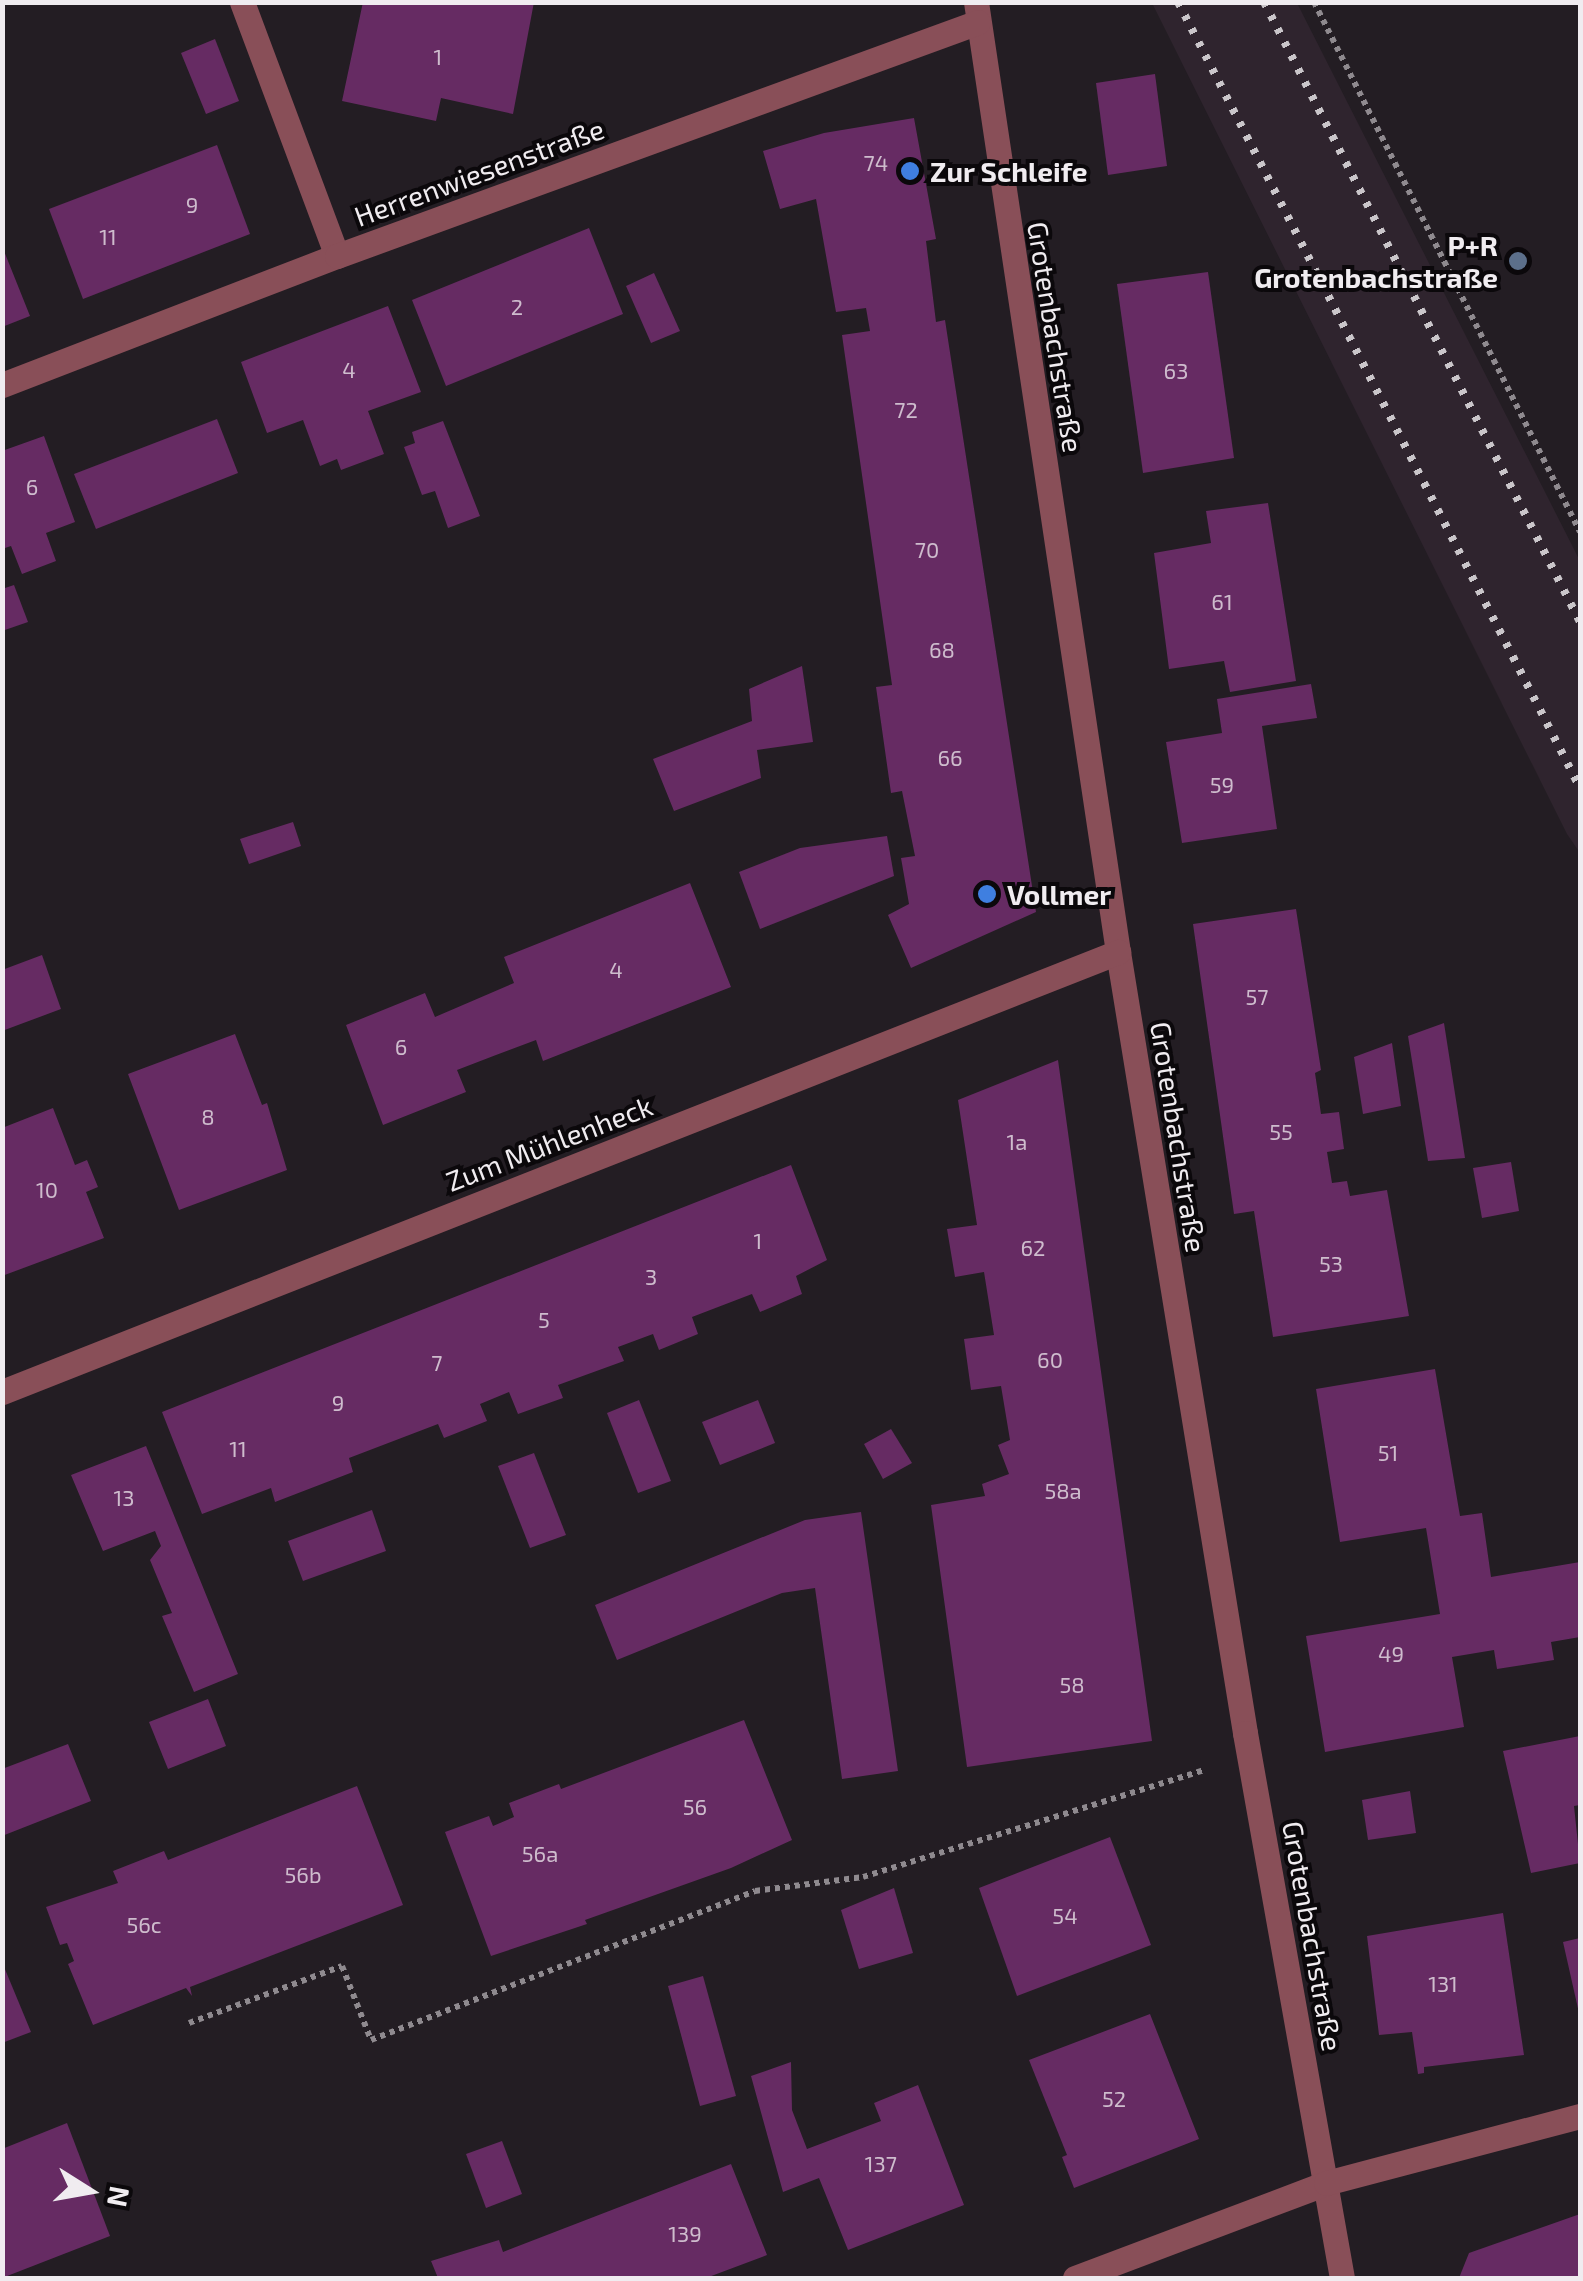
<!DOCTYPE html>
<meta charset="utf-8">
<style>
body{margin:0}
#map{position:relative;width:1583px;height:2281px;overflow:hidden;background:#231d23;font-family:"Exo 2",sans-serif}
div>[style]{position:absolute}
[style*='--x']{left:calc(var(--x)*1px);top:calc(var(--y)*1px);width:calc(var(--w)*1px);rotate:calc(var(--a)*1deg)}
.built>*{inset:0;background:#2f242e}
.building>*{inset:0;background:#662b63}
.path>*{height:6px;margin-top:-3px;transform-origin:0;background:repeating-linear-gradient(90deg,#8f8a8f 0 5px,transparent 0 10px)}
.service>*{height:25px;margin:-12.5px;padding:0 12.5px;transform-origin:12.5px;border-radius:12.5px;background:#894f58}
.minor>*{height:25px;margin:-12.5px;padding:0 12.5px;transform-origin:12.5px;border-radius:12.5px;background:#894f58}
.rail>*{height:8px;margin-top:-4px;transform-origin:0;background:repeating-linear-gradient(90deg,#cac6ca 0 5px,transparent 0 15px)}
.dots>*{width:28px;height:28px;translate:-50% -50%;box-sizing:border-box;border:5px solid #0b080b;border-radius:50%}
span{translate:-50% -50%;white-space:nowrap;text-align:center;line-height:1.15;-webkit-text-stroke:8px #0b080b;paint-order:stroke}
.number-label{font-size:22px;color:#cebccd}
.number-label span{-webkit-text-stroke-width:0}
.poi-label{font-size:28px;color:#f0ecf0;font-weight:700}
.left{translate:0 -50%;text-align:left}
.right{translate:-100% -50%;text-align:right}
.street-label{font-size:28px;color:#f0ecf0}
.frame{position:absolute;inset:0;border:5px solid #f0ecf0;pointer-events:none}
.north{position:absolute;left:40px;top:2141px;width:100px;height:100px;-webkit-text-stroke:8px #0b080b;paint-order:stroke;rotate:101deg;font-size:28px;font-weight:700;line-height:40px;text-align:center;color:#f0ecf0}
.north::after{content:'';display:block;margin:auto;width:35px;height:45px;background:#f0ecf0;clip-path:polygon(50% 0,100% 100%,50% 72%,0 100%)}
</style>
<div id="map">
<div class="built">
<i style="clip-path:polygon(1152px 3px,1297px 3px,1580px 561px,1580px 853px,1567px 834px)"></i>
</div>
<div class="building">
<i style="clip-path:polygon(363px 2px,534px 2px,513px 114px,441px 98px,436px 121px,342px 101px)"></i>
<i style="clip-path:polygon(215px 39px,239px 101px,206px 114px,181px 53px)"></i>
<i style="clip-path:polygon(1155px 74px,1167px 166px,1108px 175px,1096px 83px)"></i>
<i style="clip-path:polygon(914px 118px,936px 239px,926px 241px,936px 322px,945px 320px,1036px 912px,911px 968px,888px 915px,909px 904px,901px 858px,915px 856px,902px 791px,891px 793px,876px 687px,892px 685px,842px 335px,870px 331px,866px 308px,836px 312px,816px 199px,780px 209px,763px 151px,824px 133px)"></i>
<i style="clip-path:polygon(217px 145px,250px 234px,83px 299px,49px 209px)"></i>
<i style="clip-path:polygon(589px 228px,623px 314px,446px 386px,412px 300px)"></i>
<i style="clip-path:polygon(2px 246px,30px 316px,2px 327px)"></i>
<i style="clip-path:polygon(1208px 272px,1234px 458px,1143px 473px,1117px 284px)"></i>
<i style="clip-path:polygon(654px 273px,680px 331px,651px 343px,626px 286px)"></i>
<i style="clip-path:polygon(388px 306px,421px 392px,368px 411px,384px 454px,341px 470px,337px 459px,320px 466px,303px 420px,267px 433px,241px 362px)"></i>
<i style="clip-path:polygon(217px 419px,238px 473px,96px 529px,74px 474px)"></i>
<i style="clip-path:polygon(443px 421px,480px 516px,448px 528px,435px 491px,422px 495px,404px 447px,415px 443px,412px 432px)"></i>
<i style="clip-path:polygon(44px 436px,75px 522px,46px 533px,56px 561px,22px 574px,11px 546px,2px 549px,2px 451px)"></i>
<i style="clip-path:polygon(1268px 503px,1296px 681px,1230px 692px,1224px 661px,1169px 669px,1154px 553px,1211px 543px,1206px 511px)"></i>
<i style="clip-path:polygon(14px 585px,28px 622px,2px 631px,2px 589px)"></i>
<i style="clip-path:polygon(802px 666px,813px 742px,757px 750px,761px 778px,674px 811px,653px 759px,752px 721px,749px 689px)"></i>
<i style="clip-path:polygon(1311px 684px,1317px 718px,1262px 726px,1277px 829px,1182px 843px,1166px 742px,1222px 733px,1217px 699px)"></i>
<i style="clip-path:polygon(293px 822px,301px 846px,249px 864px,240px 839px)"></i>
<i style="clip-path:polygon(887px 836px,894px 876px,760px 929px,739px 872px,800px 848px)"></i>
<i style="clip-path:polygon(690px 883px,731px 987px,543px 1061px,536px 1040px,496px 1055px,457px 1070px,466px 1092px,383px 1125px,346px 1025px,425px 993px,435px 1017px,514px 983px,504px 957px)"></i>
<i style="clip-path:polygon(1296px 909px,1321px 1070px,1315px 1073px,1321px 1114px,1339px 1112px,1344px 1149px,1327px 1152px,1332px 1183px,1347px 1181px,1350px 1196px,1387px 1190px,1409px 1316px,1273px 1337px,1254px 1211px,1234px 1214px,1193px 924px)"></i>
<i style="clip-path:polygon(42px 955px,61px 1009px,2px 1031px,2px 970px)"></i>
<i style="clip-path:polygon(1444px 1023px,1465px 1158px,1428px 1161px,1408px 1036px)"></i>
<i style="clip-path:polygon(235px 1034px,262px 1105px,267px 1103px,287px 1170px,179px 1210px,128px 1074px)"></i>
<i style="clip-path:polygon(1392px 1043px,1401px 1106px,1363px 1114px,1354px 1057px)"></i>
<i style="clip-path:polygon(1058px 1060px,1152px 1741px,967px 1767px,931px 1505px,985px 1496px,982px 1484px,1009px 1474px,998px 1445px,1010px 1440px,1001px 1386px,971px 1390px,964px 1339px,994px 1335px,984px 1272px,955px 1277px,947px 1229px,977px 1225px,958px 1100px)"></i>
<i style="clip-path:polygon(53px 1108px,75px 1165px,87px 1160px,98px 1187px,86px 1192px,104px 1238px,2px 1276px,2px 1128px)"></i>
<i style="clip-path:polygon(1511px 1162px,1519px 1211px,1482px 1218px,1473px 1168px)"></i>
<i style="clip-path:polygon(791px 1165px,827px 1260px,796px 1276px,802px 1294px,760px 1312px,752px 1294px,692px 1317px,698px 1334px,659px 1350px,653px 1334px,618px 1347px,624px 1361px,558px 1385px,563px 1398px,518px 1414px,509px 1392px,480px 1404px,487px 1421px,444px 1438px,438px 1424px,349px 1458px,353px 1472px,275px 1502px,271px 1488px,202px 1514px,162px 1412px)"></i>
<i style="clip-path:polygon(1435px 1369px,1460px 1516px,1482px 1513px,1491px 1577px,1580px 1562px,1580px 1637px,1551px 1642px,1554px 1660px,1497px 1669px,1494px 1650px,1452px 1657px,1464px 1727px,1325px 1752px,1306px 1636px,1440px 1614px,1426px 1528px,1340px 1542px,1316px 1389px)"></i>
<i style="clip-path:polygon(639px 1400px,671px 1481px,638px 1493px,607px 1413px)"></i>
<i style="clip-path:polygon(758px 1400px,775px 1443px,720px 1465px,702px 1422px)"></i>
<i style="clip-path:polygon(891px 1429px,912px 1463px,883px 1479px,864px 1444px)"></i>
<i style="clip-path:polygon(146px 1446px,238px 1674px,194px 1692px,162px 1616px,172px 1613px,150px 1560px,161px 1546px,155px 1531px,103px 1551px,71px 1475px)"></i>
<i style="clip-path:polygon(534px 1453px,566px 1535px,530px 1548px,498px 1466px)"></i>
<i style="clip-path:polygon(372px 1510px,386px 1551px,303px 1581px,288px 1541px)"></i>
<i style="clip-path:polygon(861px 1512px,898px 1771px,842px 1779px,815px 1588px,782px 1593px,617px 1660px,595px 1605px,805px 1520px)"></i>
<i style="clip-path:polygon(208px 1699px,226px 1746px,168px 1769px,149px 1722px)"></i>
<i style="clip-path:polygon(744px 1720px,792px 1840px,731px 1868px,585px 1920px,587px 1924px,491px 1956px,445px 1832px,489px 1816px,493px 1826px,514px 1817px,509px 1803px,559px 1784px,561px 1789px)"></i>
<i style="clip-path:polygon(1580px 1736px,1580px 1805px,1574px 1806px,1580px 1863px,1531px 1873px,1503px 1751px)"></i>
<i style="clip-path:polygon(68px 1744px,91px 1801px,2px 1836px,2px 1769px)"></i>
<i style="clip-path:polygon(357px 1786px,403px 1905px,190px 1987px,192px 1996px,186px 1988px,93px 2025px,68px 1964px,74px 1961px,67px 1943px,60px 1945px,46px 1907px,118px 1883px,113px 1871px,164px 1851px,168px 1860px)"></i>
<i style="clip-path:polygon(1410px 1791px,1416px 1833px,1368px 1840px,1362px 1800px)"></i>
<i style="clip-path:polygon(1110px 1837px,1151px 1945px,1017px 1996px,979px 1888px)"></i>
<i style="clip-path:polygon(894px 1888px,913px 1953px,859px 1969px,841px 1910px)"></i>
<i style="clip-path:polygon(1503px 1913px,1524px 2055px,1424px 2067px,1424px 2073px,1418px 2074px,1412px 2032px,1379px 2035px,1367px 1936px)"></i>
<i style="clip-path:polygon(1580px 1938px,1580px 2012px,1579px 2013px,1563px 1942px)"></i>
<i style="clip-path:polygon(2px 1962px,31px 2032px,2px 2043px)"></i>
<i style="clip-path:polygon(703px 1976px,736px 2096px,700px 2106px,668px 1986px)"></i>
<i style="clip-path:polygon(1150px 2014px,1199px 2139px,1074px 2188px,1062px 2157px,1067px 2155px,1029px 2060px)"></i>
<i style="clip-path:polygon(791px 2062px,792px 2110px,807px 2149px,881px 2121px,874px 2103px,918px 2085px,964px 2205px,848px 2250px,819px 2178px,783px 2192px,751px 2076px)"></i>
<i style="clip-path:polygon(67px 2123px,110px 2236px,2px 2278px,2px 2149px)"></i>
<i style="clip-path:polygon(502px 2141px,522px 2194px,486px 2208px,466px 2154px)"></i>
<i style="clip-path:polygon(731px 2164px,767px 2255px,706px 2278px,438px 2278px,431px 2261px,499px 2240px,503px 2252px)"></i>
<i style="clip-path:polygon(1580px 2214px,1580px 2278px,1459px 2278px,1469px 2253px)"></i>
</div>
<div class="path">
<i style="--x:1314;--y:2;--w:593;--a:63.35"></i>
<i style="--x:189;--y:2023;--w:163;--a:-20.4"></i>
<i style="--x:342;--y:1966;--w:79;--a:68.6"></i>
<i style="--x:371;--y:2040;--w:412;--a:-21.2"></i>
<i style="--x:755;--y:1891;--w:109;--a:-7.4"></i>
<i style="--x:863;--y:1877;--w:358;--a:-17.4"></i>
</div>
<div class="service">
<i style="--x:242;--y:2;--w:271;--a:69.5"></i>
</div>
<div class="minor">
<i style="--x:976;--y:2;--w:961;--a:81.5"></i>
<i style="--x:1118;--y:952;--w:791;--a:80.76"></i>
<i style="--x:1245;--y:1733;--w:554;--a:79.91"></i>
<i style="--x:2;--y:385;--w:359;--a:-21.1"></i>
<i style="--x:337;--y:256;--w:682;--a:-20.05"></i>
<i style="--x:2;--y:1392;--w:1200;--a:-21.52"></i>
<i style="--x:1075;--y:2278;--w:268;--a:-20.7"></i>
<i style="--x:1326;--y:2183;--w:263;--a:-14.8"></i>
</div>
<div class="rail">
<i style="--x:1178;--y:2;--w:883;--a:62.91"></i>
<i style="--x:1264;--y:2;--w:696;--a:62.99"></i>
</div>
<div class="dots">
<i style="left:910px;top:171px;background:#3f7fe0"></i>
<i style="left:1518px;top:261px;background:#5c6f8a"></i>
<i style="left:987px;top:894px;background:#3f7fe0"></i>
</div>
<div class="number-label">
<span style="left:438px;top:57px">1</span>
<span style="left:876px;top:163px">74</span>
<span style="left:192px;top:205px">9</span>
<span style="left:108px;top:237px">11</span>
<span style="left:517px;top:307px">2</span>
<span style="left:349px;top:370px">4</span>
<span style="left:1176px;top:371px">63</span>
<span style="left:906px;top:410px">72</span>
<span style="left:32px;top:487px">6</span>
<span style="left:927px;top:550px">70</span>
<span style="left:1222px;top:602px">61</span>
<span style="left:942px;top:650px">68</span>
<span style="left:950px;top:758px">66</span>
<span style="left:1222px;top:785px">59</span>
<span style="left:616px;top:970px">4</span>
<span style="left:1257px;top:997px">57</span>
<span style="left:401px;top:1047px">6</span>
<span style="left:208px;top:1117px">8</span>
<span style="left:1281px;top:1132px">55</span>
<span style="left:1017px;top:1142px">1a</span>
<span style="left:47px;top:1190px">10</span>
<span style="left:758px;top:1241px">1</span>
<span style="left:1033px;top:1248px">62</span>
<span style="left:1331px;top:1264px">53</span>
<span style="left:651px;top:1277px">3</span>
<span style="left:544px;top:1320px">5</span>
<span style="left:1050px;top:1360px">60</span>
<span style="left:437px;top:1363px">7</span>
<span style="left:338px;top:1403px">9</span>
<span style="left:238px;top:1449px">11</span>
<span style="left:1388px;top:1453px">51</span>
<span style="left:1063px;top:1491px">58a</span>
<span style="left:124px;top:1498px">13</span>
<span style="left:1391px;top:1654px">49</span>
<span style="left:1072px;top:1685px">58</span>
<span style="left:695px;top:1807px">56</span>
<span style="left:540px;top:1854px">56a</span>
<span style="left:303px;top:1875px">56b</span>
<span style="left:1065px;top:1916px">54</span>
<span style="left:144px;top:1925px">56c</span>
<span style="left:1443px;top:1984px">131</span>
<span style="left:1114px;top:2099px">52</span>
<span style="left:881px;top:2164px">137</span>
<span style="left:685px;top:2234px">139</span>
</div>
<div class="poi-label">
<span class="left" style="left:930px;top:171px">Zur Schleife</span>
<span class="right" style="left:1498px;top:261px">P+R<br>Grotenbachstraße</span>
<span class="left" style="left:1007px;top:894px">Vollmer</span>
</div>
<div class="street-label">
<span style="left:479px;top:172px;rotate:-20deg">Herrenwiesenstraße</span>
<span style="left:1056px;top:337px;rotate:81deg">Grotenbachstraße</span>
<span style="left:1179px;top:1137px;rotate:81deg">Grotenbachstraße</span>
<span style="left:549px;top:1143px;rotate:-21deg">Zum Mühlenheck</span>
<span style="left:1313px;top:1936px;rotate:80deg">Grotenbachstraße</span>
</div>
<div class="frame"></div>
<div class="north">N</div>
</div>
